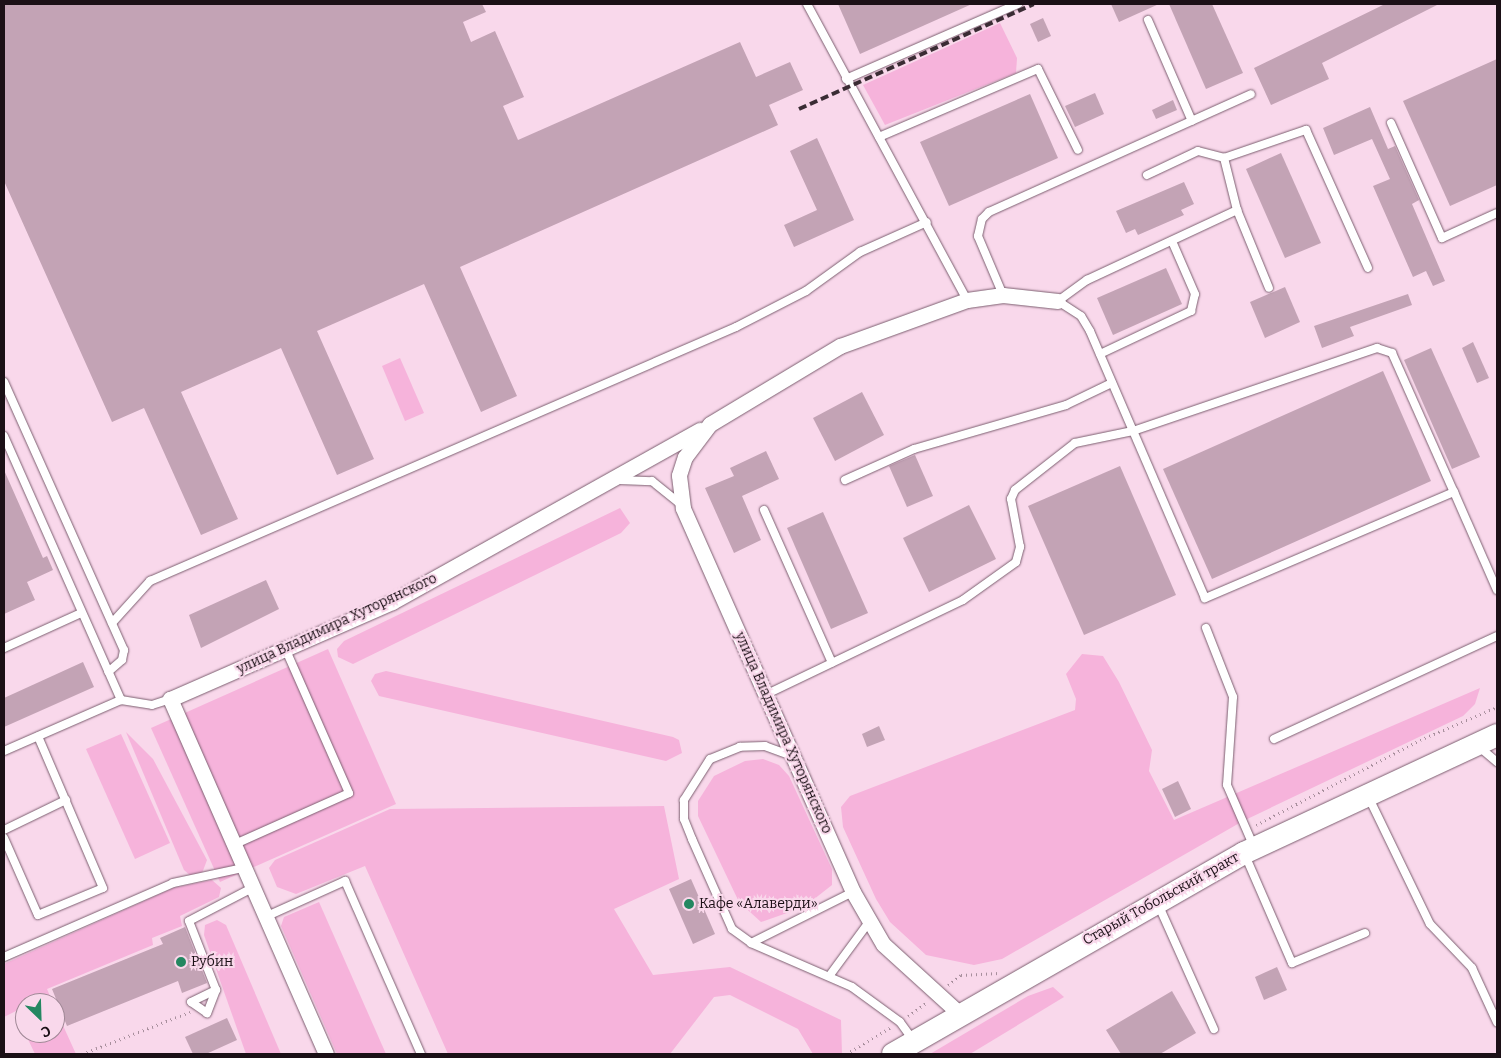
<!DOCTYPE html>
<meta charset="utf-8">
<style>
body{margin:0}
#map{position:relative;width:1501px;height:1058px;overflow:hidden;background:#f9d8eb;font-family:Bitter,serif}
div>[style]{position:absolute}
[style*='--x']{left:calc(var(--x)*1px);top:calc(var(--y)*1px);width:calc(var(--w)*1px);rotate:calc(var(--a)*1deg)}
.green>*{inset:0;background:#f6b3db}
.building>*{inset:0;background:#c3a3b5}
.path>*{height:2.5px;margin-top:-1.25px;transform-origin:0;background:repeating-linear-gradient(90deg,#a88f9d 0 1px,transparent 0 5px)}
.roads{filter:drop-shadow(0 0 1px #7c5f70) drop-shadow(0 0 1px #7c5f70)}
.lane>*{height:8px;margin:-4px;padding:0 4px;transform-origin:4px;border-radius:4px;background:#fff}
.street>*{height:15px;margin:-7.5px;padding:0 7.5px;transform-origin:7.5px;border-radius:7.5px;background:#fff}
.secondary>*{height:22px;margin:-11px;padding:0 11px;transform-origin:11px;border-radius:11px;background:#fff}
.rail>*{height:4px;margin-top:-2px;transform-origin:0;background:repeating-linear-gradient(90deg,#3a2c34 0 8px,transparent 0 12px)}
.dots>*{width:14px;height:14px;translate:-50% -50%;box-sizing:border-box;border:2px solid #f9d8eb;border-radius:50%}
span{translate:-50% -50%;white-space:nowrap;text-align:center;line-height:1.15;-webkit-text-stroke:4px #f9d8eb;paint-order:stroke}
.street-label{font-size:14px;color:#1b1016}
.poi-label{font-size:14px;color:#1b1016}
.left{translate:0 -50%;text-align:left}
.frame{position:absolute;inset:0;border:5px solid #1b1016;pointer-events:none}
.north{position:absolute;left:15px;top:993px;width:50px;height:50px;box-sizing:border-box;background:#f9d8eb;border:1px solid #a08896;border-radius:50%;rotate:156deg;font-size:14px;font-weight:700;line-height:20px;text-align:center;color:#1b1016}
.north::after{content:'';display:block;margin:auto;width:18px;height:22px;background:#248761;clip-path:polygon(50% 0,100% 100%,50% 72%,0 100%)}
</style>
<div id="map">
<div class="green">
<i style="clip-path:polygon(1000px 23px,1017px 58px,1016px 73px,885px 125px,863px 85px)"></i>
<i style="clip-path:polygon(400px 358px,424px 413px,405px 421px,382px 366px)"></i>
<i style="clip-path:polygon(620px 508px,630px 523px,621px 533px,353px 664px,338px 657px,337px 649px,344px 641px)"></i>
<i style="clip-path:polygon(328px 649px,396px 804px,220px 882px,151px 728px)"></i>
<i style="clip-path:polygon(1082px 654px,1103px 656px,1119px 682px,1152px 750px,1149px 771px,1174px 820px,1480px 688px,1475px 704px,1463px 716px,1243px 821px,1002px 959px,974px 965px,926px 955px,890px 922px,876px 899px,843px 827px,841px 807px,850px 796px,1075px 710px,1076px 699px,1066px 674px)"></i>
<i style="clip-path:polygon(386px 671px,673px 737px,679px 740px,682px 753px,666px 761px,379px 696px,371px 681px,375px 674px)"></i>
<i style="clip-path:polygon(126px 732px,153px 759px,207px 860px,201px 876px,192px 877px,184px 870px)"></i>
<i style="clip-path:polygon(121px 734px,170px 843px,135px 859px,86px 749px)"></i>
<i style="clip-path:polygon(763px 759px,779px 765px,789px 776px,832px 869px,832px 885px,804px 907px,761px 922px,739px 902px,698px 816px,698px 801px,714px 776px,745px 761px)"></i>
<i style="clip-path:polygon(664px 806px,679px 879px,614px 909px,653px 975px,730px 967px,841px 1020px,842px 1054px,813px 1054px,798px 1029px,730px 995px,714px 997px,670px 1054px,448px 1054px,365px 866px,296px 894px,277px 887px,269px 868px,275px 860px,390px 809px)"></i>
<i style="clip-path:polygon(212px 880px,221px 888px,219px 897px,180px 916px,182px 926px,152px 938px,153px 945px,47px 989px,53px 1003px,25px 1003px,25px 1032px,16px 1011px,4px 1017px,4px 964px,173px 888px)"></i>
<i style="clip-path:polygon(319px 902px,386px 1054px,337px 1054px,281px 926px,284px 917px)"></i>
<i style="clip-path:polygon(217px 920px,226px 925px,281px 1054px,246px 1054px,204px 935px,205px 925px)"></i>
<i style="clip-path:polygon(1053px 987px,1064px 997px,970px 1054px,930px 1054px,1028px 996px)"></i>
<i style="clip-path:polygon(55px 1008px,76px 1054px,35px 1054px,25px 1033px,55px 1033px)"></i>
</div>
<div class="building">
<i style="clip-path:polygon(4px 4px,482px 4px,486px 12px,463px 22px,471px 42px,495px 31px,524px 97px,503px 106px,518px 140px,740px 42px,756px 77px,790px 62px,803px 90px,769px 105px,778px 125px,460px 267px,517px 396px,481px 412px,424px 284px,317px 331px,374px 459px,337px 475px,281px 348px,181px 392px,238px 519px,201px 535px,144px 408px,112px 422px,4px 181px)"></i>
<i style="clip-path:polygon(838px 4px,972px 4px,860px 54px)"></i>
<i style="clip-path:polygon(1111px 4px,1159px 4px,1119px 22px)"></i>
<i style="clip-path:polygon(1169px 4px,1212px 4px,1243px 73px,1206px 89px)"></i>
<i style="clip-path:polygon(1385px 4px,1439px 4px,1322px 63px,1329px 79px,1271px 105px,1254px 68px)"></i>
<i style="clip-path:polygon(1043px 18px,1051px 36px,1038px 42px,1030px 24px)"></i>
<i style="clip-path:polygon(1497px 59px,1497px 185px,1450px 206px,1403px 101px)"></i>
<i style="clip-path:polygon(1095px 93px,1104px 114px,1075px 127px,1065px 106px)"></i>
<i style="clip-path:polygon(1030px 94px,1058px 158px,949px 206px,920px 142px)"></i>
<i style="clip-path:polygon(1173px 100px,1177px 110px,1156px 119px,1152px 110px)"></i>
<i style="clip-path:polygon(1370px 107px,1388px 149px,1395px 146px,1419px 200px,1412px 204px,1445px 281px,1433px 286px,1426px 271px,1413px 277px,1373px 186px,1390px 179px,1372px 139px,1334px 155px,1323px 128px)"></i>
<i style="clip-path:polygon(817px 138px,854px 220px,794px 247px,784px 225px,817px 210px,790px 151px)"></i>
<i style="clip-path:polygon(1281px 153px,1321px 243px,1285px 258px,1246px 169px)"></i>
<i style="clip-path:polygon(1184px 182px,1194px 204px,1181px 210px,1184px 215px,1138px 235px,1135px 229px,1126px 233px,1116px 211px)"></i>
<i style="clip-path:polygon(1166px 268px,1182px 304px,1113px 335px,1097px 298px)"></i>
<i style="clip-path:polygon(1285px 287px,1300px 322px,1265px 338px,1250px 302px)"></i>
<i style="clip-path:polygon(1408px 294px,1412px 305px,1350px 327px,1354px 336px,1322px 348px,1314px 326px)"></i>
<i style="clip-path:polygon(1473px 342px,1489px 378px,1477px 383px,1462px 348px)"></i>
<i style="clip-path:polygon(1431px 348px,1480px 457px,1452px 469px,1404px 360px)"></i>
<i style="clip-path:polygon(1383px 371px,1431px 481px,1212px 579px,1163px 469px)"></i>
<i style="clip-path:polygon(862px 392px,884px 435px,835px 461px,813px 418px)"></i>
<i style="clip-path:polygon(766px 451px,779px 479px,742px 496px,761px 540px,734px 553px,705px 488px,734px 476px,730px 468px)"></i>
<i style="clip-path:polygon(915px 455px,933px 496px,907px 507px,889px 466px)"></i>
<i style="clip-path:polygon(1120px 466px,1176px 595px,1084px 635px,1028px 506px)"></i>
<i style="clip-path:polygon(4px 470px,43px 558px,47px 556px,53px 570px,27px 582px,35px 600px,4px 614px)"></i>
<i style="clip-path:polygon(969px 505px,996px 559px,929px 592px,903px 538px)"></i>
<i style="clip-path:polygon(823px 512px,868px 613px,831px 629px,787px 528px)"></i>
<i style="clip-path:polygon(266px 580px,279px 609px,201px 648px,189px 615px)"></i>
<i style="clip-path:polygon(83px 662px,94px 687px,4px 727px,4px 698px)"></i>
<i style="clip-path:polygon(879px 726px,885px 740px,867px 747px,862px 734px)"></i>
<i style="clip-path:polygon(1178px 781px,1191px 809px,1175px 817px,1162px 789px)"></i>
<i style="clip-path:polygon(691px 879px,715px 934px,693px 944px,669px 889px)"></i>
<i style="clip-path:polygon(185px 927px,207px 983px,182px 993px,178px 981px,67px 1026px,52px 989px,163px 944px,160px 938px)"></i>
<i style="clip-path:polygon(1277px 967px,1287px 990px,1264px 1000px,1255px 977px)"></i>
<i style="clip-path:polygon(1172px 991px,1196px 1033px,1160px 1054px,1121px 1054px,1106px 1030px)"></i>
<i style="clip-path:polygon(227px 1018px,237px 1040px,206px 1054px,193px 1054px,185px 1037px)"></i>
</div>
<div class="path">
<i style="--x:1256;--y:825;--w:185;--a:-27.4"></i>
<i style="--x:1420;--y:740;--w:84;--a:-23.2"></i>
<i style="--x:948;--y:985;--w:16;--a:-38"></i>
<i style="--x:961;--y:975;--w:38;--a:-3"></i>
<i style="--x:908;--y:1016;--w:22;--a:-36"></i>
<i style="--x:82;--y:1054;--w:116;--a:-21.3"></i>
<i style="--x:846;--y:1054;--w:52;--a:-31"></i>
</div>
<div class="roads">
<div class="lane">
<i style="--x:807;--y:4;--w:336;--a:61.6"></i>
<i style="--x:1148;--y:20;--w:110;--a:66.5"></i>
<i style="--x:846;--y:79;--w:188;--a:-23.6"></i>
<i style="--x:1391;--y:123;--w:126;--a:66.1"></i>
<i style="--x:1442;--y:238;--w:60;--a:-24.4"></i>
<i style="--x:879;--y:137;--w:173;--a:-23.2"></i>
<i style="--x:1038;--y:69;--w:90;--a:63.7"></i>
<i style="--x:1147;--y:175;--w:56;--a:-25.2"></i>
<i style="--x:1198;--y:151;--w:27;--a:15"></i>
<i style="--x:1237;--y:210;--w:54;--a:-104"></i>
<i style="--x:1224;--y:158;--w:87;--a:-18.9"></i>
<i style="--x:1306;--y:130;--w:151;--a:65.8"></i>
<i style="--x:1003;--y:295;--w:64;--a:-113"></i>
<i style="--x:978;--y:236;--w:17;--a:-77"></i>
<i style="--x:982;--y:219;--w:10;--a:-45"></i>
<i style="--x:989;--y:212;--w:287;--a:-24.2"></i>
<i style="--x:1100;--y:354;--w:101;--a:-25.3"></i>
<i style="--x:1191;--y:311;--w:17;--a:-77"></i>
<i style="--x:1195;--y:294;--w:58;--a:-113.5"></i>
<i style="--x:4;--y:382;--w:294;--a:65.9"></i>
<i style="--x:124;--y:650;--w:10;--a:101"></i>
<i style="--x:122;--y:660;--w:18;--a:139"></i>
<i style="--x:4;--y:436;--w:289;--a:66.1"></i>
<i style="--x:619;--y:480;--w:33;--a:2"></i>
<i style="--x:652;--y:481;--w:36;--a:39"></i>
<i style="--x:845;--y:480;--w:76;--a:-24.2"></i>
<i style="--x:914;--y:449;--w:158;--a:-16.1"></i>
<i style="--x:1066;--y:405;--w:51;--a:-25.6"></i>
<i style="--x:1454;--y:492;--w:107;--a:66.3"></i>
<i style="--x:764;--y:510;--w:167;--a:66"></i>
<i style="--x:112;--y:623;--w:57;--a:-47.9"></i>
<i style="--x:150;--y:581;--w:639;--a:-23.43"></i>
<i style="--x:736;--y:327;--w:79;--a:-27.2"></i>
<i style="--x:806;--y:291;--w:67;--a:-35.8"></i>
<i style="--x:860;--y:252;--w:73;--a:-24.1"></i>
<i style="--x:1206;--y:628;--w:74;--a:68.6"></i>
<i style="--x:1233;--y:697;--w:88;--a:93.9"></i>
<i style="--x:1227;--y:785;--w:68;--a:66.5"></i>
<i style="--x:4;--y:648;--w:85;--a:-24.4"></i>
<i style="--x:767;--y:694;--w:217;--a:-25.6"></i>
<i style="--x:963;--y:600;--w:65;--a:-35.6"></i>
<i style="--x:1016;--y:562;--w:16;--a:-75"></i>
<i style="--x:1020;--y:547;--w:49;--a:-100.6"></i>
<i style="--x:1011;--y:499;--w:10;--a:-66"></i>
<i style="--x:1015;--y:490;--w:76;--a:-38.1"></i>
<i style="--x:1075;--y:443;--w:59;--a:-11.7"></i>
<i style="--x:1133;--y:431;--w:258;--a:-18.8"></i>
<i style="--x:1377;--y:348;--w:16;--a:18"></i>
<i style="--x:1392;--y:353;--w:152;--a:66"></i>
<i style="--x:1454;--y:492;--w:271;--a:156.9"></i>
<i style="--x:1205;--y:598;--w:182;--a:-113.3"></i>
<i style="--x:1133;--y:431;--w:109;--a:-113.3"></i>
<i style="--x:1090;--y:331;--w:17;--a:-121"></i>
<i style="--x:1081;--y:316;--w:27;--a:-147"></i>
<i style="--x:1058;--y:301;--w:36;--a:-36"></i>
<i style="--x:1087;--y:280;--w:166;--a:-25"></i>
<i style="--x:1237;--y:210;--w:84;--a:67.7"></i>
<i style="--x:1274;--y:739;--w:246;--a:-24.8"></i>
<i style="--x:1478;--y:746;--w:25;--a:40"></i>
<i style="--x:4;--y:751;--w:128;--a:-23.6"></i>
<i style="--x:121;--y:700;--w:31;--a:9"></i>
<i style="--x:152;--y:705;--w:19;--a:-18"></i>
<i style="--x:792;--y:756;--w:29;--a:-160"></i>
<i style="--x:765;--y:746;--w:25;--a:178"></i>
<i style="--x:740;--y:747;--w:32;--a:158"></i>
<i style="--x:710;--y:759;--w:49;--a:122.4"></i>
<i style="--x:684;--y:800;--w:19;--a:90"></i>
<i style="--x:684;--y:819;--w:22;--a:68"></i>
<i style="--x:692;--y:839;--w:98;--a:66"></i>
<i style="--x:732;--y:929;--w:24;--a:36"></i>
<i style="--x:751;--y:943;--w:110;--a:23.5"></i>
<i style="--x:852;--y:987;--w:59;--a:36.1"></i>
<i style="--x:900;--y:1022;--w:22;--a:54"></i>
<i style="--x:1368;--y:796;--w:142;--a:64.2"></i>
<i style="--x:1430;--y:924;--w:61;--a:46.3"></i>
<i style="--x:1472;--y:968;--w:60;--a:65.2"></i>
<i style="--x:4;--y:830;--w:69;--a:-25.8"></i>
<i style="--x:4;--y:838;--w:84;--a:66.2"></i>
<i style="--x:38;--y:915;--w:70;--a:-22.6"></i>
<i style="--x:103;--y:888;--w:165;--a:-113.2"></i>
<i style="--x:233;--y:845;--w:127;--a:-24.1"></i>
<i style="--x:349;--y:793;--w:156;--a:-113.8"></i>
<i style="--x:1245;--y:855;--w:118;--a:66.5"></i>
<i style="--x:1292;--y:963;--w:79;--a:-22.3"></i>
<i style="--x:1158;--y:904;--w:137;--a:65.9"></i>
<i style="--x:265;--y:917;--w:88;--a:-24.2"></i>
<i style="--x:345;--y:881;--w:189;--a:66.3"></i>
<i style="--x:751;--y:943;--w:114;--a:-26.6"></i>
<i style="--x:4;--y:957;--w:184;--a:-23.6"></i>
<i style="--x:173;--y:883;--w:72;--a:-12.1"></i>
<i style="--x:830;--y:975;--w:66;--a:-53.7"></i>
<i style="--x:216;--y:990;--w:25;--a:111"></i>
<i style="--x:207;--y:1013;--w:19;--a:-145"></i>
<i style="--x:191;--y:1002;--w:28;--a:-26"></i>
<i style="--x:216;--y:990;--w:74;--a:-111.4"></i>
<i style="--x:189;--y:921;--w:71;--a:-27.6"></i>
</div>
<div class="street">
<i style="--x:961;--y:1015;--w:105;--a:-137.7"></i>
<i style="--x:883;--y:944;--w:60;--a:-120"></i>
<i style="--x:853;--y:892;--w:420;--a:-113.9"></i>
<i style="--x:683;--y:508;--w:33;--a:-97"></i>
<i style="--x:679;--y:475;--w:19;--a:-72"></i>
<i style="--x:685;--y:457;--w:41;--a:-52.9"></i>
<i style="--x:710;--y:424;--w:152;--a:-31"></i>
<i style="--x:840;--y:346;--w:135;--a:-19.9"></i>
<i style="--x:967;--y:300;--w:36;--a:-8"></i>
<i style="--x:1003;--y:295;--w:55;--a:6.2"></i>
<i style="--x:326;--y:1054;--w:388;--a:-113.7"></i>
<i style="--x:170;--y:699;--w:242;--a:-23.6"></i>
<i style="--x:392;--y:602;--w:353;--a:-29.2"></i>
</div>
<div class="secondary">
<i style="--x:893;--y:1054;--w:404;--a:-29.8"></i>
<i style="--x:1244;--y:853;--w:279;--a:-25"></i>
</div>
</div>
<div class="rail">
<i style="--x:799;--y:109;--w:257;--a:-24.1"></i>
</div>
<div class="dots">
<i style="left:689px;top:904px;background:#248761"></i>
<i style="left:181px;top:962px;background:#248761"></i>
</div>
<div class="street-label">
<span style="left:337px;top:624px;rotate:-25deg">улица Владимира Хуторянского</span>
<span style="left:783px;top:733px;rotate:66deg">улица Владимира Хуторянского</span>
<span style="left:1161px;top:899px;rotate:-29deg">Старый Тобольский тракт</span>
</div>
<div class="poi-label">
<span class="left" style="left:699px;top:904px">Кафе «Алаверди»</span>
<span class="left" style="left:191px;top:962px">Рубин</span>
</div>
<div class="frame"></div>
<div class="north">С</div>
</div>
